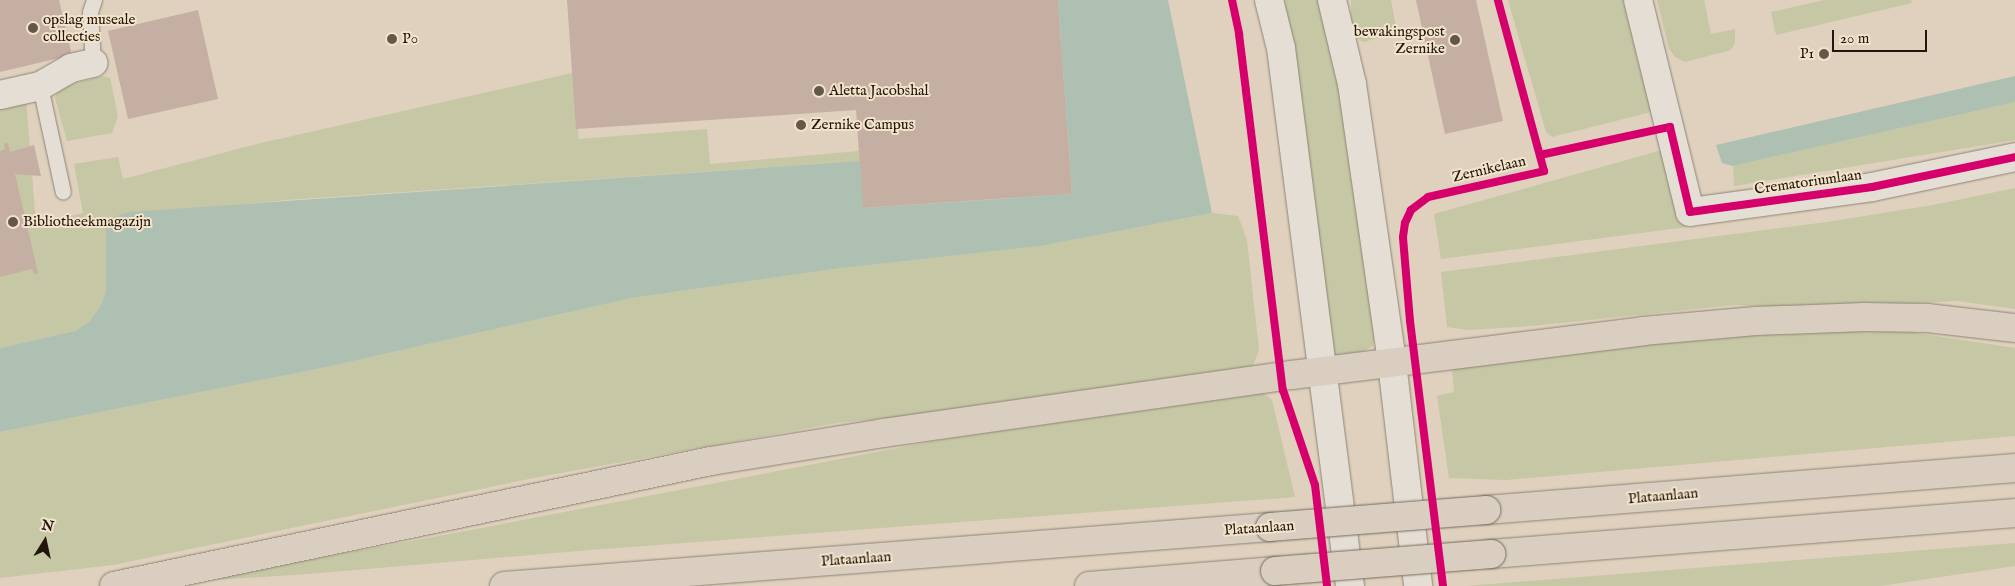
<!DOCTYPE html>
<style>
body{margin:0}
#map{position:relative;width:2015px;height:586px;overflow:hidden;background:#dfd1bd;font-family:"IM FELL English",serif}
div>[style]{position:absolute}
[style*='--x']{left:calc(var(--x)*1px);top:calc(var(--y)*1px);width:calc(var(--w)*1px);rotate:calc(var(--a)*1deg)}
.green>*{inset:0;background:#c6c7a4}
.water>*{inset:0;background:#aec0b2}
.building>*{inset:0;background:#c4afa2}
.roads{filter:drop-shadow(0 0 1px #8d8477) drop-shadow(0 0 1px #8d8477)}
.lane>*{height:15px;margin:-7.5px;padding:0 7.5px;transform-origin:7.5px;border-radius:7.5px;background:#e5ded4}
.street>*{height:28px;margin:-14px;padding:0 14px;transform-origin:14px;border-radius:14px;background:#e5ded4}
.secondary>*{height:28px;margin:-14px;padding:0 14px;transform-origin:14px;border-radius:14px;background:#e5ded4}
.highway>*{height:28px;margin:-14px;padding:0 14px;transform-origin:14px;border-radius:14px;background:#d9cec0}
.bridges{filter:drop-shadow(0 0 1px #736a5f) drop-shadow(0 0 1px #736a5f)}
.highway-bridge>*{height:28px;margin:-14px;padding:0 14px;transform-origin:14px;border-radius:14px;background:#d9cec0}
.cycleway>*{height:8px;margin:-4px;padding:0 4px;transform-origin:4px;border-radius:4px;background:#d6006c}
.dots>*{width:14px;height:14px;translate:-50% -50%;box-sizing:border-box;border:2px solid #f3e3cb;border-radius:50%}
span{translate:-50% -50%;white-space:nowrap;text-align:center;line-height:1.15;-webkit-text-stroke:4px #f3e3cb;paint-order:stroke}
.poi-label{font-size:15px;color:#21160b}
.left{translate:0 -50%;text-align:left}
.right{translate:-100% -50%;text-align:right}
.street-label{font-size:15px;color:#21160b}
.north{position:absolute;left:20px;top:516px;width:50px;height:50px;-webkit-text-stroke:4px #f3e3cb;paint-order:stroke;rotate:10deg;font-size:14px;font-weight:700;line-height:20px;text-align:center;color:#21160b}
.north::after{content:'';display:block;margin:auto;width:18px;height:22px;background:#21160b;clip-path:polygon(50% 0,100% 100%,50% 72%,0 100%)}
.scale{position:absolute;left:1832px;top:30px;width:95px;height:22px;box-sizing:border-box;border:2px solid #21160b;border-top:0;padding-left:6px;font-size:15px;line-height:18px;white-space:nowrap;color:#21160b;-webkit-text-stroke:4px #f3e3cb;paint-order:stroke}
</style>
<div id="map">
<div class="green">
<i style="clip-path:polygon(1285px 0,1324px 0,1346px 110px,1376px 330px,1373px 346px,1345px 361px,1331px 354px)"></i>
<i style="clip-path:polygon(1351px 0,1391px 0,1397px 32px,1364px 42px,1351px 36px)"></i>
<i style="clip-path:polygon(1508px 0,1628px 0,1655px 111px,1552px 137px,1546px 132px)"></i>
<i style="clip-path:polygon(1657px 0,1704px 0,1711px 34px,1735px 29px,1735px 43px,1731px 50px,1685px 62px,1675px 57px,1669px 49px)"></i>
<i style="clip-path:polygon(1824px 0,1911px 0,1912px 3px,1776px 35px,1771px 12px)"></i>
<i style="clip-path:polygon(572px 73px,579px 139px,707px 129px,710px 164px,859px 151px,860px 161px,286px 200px,110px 218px,106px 228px,106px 291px,100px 307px,89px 322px,75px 331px,0 348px,0 104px,26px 98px,36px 225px,83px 213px,74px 164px,118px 157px,123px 179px,261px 143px)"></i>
<i style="clip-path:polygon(103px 76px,110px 78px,118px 116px,112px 133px,67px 141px,55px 98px,57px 92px,62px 87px)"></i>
<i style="clip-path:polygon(2015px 102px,2015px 140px,1734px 186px,1733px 166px)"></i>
<i style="clip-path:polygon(1662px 150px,1678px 218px,1687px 227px,1441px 259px,1434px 214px)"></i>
<i style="clip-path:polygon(2015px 188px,2015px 309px,1957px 301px,1821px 309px,1735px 305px,1532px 326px,1468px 330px,1447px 327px,1441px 272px,1827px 222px,1933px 205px)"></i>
<i style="clip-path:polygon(1212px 213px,1238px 216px,1247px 240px,1259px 350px,1253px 366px,1124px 388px,961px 411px,837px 423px,534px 478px,113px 565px,0 578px,0 432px,327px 367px,632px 298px,834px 269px,1041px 246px)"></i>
<i style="clip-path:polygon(1764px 331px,1910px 332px,2015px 348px,2015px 436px,1506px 480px,1449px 478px,1437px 396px,1454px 392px,1452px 369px,1609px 347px)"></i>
<i style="clip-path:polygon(1261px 391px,1272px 400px,1295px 497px,590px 550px,308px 574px,183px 582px,455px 533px,939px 440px)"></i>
<i style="clip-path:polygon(2015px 543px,2015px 566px,1880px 586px,1465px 586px)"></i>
</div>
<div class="water">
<i style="clip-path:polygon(1058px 0,1168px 0,1212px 213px,1041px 246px,834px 269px,632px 298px,327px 367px,0 432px,0 348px,75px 331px,89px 322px,100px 307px,106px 291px,106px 228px,110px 218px,130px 212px,860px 161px,864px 208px,1072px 194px)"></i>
<i style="clip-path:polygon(2015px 76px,2015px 102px,1733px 166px,1722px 163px,1716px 145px)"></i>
</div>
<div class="building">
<i style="clip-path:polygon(0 0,59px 0,72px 55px,0 72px)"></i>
<i style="clip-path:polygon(567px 0,1058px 0,1072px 194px,863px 208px,856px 110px,576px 129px)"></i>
<i style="clip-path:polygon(1416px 0,1476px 0,1503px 121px,1445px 134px)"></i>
<i style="clip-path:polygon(198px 10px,218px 99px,128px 119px,108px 31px)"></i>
<i style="clip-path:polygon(8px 143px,10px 152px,34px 145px,41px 176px,15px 174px,38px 273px,34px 274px,32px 269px,0 277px,0 151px,5px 149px,4px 144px)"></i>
</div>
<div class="roads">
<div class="lane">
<i style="--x:93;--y:63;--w:51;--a:-93.4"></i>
<i style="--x:90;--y:12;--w:13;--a:-72"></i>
<i style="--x:40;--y:86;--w:108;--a:77.8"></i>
</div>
<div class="street">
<i style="--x:1638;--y:0;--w:218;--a:76.2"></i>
<i style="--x:1690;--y:212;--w:184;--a:-7.8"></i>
<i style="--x:1872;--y:187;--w:146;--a:-11.8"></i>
<i style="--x:0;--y:95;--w:41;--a:-12.7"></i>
<i style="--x:40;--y:86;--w:36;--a:-30"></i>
<i style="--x:71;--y:68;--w:23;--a:-13"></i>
</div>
<div class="secondary">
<i style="--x:1269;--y:0;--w:49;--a:76"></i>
<i style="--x:1281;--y:48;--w:542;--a:82.69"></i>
<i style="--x:1332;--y:0;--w:86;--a:76.6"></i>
<i style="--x:1352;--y:84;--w:282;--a:81.8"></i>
<i style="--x:1392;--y:363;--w:225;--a:83.3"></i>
</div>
<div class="highway">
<i style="--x:1486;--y:510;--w:531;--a:-4.54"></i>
<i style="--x:1491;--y:554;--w:526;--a:-4.47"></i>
<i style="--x:114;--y:586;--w:610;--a:-11.83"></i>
<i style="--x:711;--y:461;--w:175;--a:-9.2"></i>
<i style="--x:884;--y:433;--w:412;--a:-8.1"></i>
<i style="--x:1292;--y:375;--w:354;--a:-7.1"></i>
<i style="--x:1643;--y:331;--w:113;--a:-5.1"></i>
<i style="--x:1756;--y:321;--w:108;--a:-2.1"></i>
<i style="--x:1864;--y:317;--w:63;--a:0.9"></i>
<i style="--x:1927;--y:318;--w:89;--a:6.5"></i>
<i style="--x:504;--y:586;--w:768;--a:-4.4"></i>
<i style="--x:1089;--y:586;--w:187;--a:-4.6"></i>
</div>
</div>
<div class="bridges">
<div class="highway-bridge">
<i style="--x:1270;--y:527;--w:217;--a:-4.5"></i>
<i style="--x:1275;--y:571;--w:217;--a:-4.5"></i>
</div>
</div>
<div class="cycleway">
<i style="--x:1232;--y:0;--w:35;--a:78"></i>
<i style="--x:1239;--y:34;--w:359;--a:83"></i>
<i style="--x:1283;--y:390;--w:100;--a:71.4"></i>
<i style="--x:1315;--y:485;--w:102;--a:83.2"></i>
<i style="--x:1540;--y:155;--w:133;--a:-12.2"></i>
<i style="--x:1670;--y:127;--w:87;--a:76.8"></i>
<i style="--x:1690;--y:212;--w:184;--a:-7.8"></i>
<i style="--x:1872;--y:187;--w:146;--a:-11.8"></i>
<i style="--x:1443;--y:586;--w:267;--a:-97.1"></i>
<i style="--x:1410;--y:321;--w:84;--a:-94.8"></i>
<i style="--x:1403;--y:237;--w:14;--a:-82"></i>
<i style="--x:1405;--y:223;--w:14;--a:-65"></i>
<i style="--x:1411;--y:210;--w:21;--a:-37"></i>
<i style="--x:1428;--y:197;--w:119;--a:-12.6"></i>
<i style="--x:1544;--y:171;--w:177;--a:-105.1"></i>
</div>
<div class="dots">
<i style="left:33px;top:28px;background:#645749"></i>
<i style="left:392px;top:39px;background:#645749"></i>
<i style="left:1455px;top:40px;background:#645749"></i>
<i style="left:1824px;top:54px;background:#645749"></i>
<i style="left:819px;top:91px;background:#645749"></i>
<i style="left:801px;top:125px;background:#645749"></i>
<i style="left:13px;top:222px;background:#645749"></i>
</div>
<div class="poi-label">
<span class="left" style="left:43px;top:28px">opslag museale<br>collecties</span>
<span class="right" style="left:1445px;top:40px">bewakingspost<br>Zernike</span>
<span class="left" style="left:402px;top:39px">P0</span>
<span class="right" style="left:1814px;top:54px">P1</span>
<span class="left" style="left:829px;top:91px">Aletta Jacobshal</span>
<span class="left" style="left:811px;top:125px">Zernike Campus</span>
<span class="left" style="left:23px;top:222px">Bibliotheekmagazijn</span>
</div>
<div class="street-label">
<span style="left:1489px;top:169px;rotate:-13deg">Zernikelaan</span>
<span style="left:1808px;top:182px;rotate:-8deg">Crematoriumlaan</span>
<span style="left:1663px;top:496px;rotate:-5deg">Plataanlaan</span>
<span style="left:1259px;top:528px;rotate:-4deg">Plataanlaan</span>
<span style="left:856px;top:559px;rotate:-4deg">Plataanlaan</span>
</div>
<div class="north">N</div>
<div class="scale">20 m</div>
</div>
